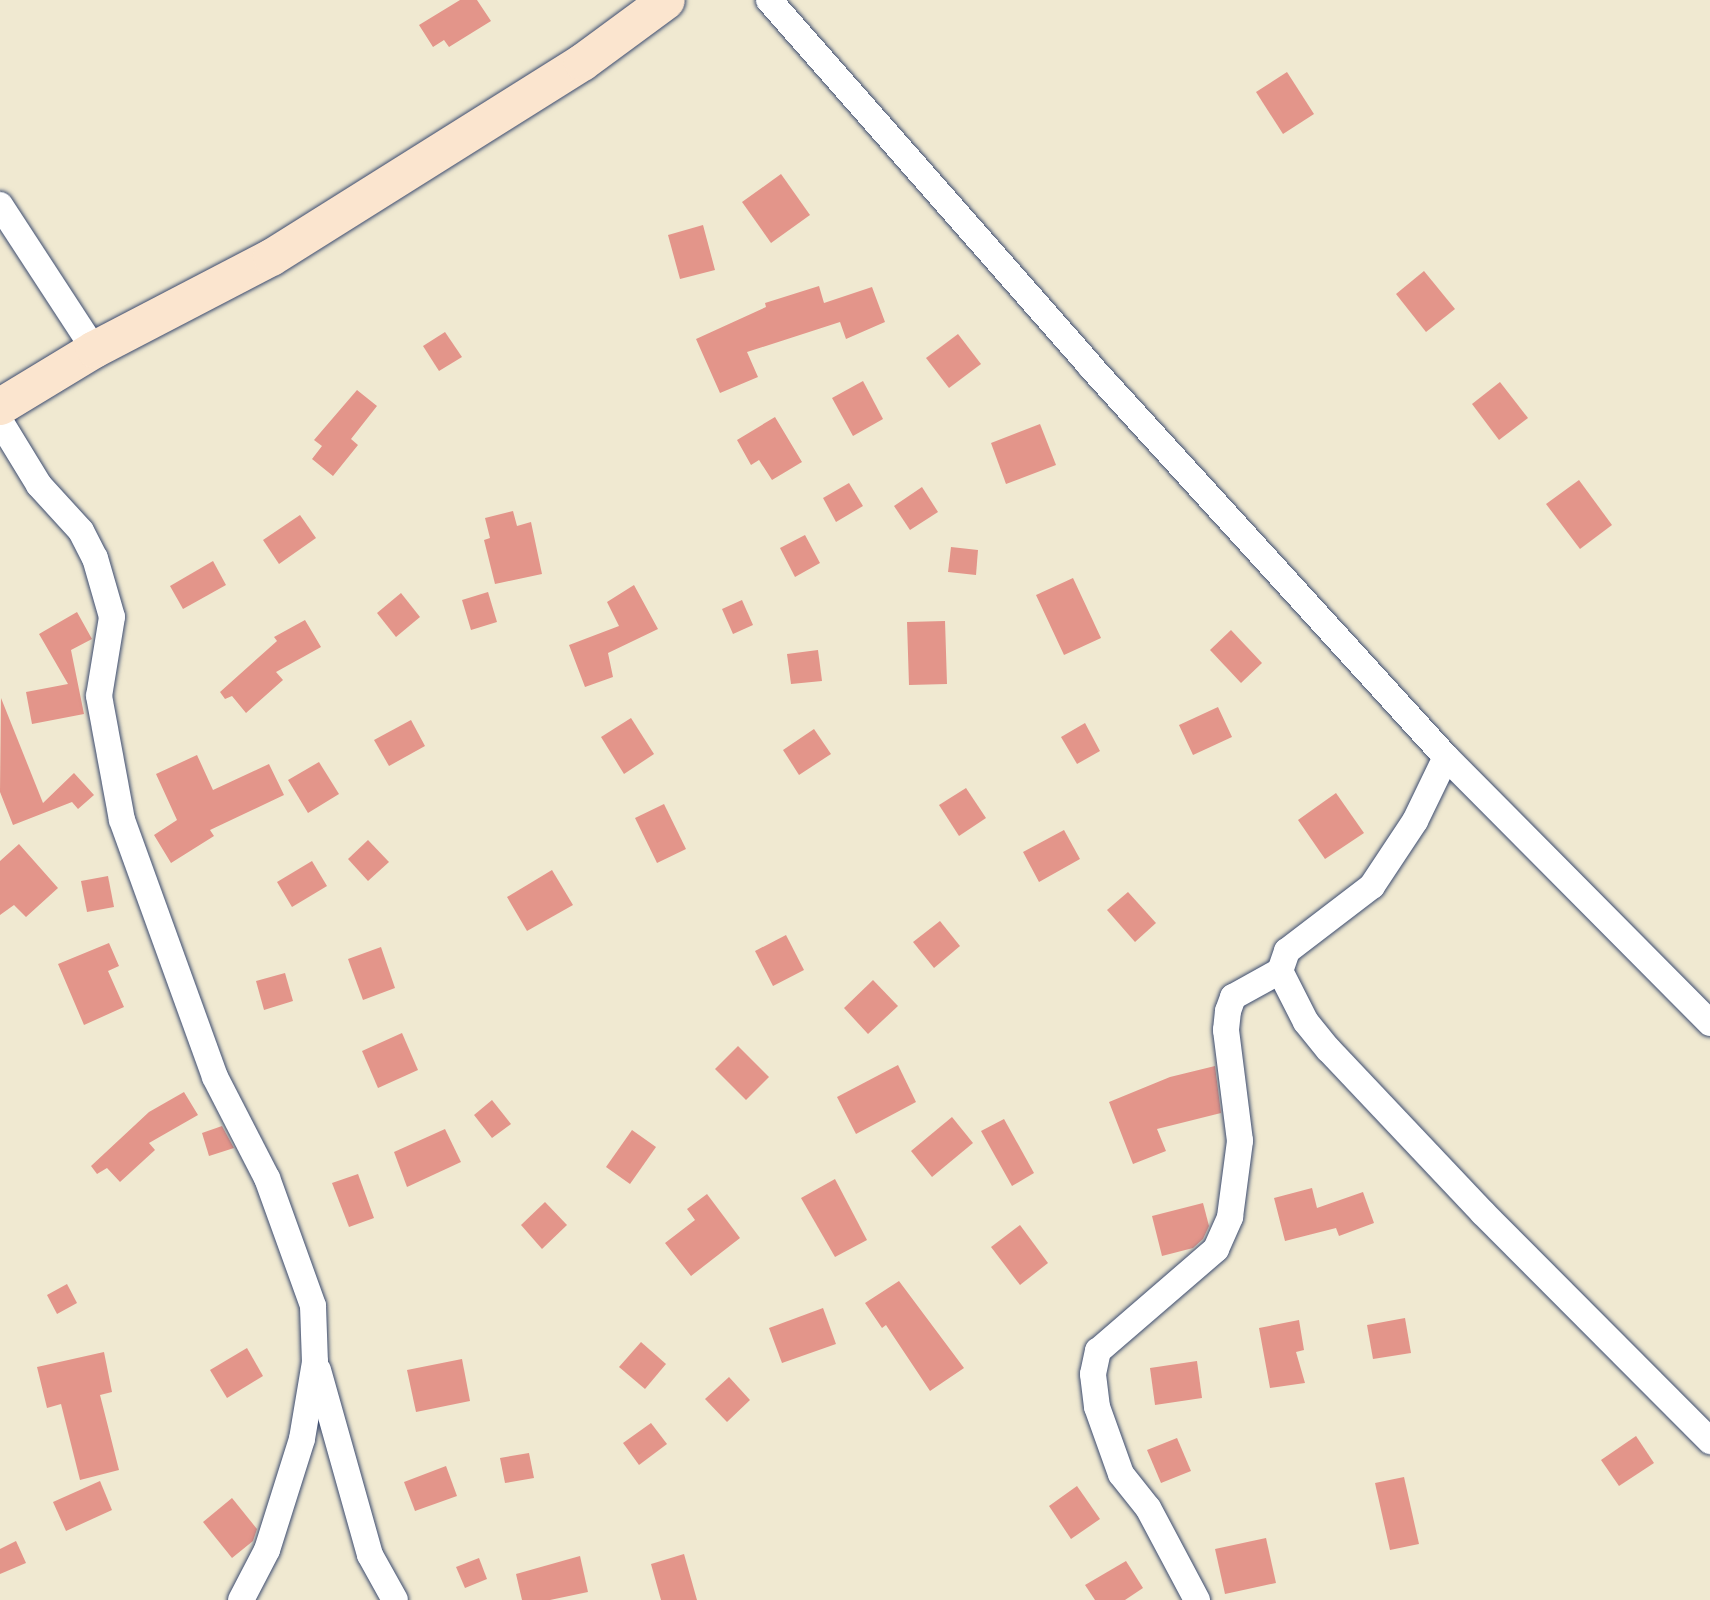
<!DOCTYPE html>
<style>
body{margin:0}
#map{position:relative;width:1710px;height:1600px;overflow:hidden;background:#f0e9d1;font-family:Cardo,serif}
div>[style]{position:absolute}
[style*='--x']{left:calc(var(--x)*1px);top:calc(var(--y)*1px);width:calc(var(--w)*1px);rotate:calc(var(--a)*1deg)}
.building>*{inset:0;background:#e3958a}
.roads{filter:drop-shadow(0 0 2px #3b4b6f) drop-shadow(0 0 2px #3b4b6f)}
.street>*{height:26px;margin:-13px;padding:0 13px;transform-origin:13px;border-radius:13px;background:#fff}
.secondary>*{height:37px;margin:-18.5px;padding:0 18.5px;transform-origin:18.5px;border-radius:18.5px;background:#fbe5cf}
span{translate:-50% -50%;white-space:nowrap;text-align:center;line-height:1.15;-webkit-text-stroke:7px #f7f3e8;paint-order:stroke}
</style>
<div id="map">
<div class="building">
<i style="clip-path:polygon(460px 0,477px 0,491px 21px,449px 47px,444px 40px,433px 47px,419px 25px)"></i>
<i style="clip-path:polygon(1287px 72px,1314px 114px,1283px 134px,1256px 92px)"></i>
<i style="clip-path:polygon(781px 174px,810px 215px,771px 243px,742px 202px)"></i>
<i style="clip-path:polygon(703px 225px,715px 270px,680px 279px,668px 235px)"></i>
<i style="clip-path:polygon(1424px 271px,1455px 309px,1426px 332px,1396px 294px)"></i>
<i style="clip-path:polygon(819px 286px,824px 303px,872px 287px,885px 322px,846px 339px,840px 322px,747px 352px,758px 377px,720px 393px,696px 339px,766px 307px,765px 303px)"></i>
<i style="clip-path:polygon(445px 332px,462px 357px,439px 371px,423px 346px)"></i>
<i style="clip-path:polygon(958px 334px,981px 364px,949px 388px,926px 358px)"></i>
<i style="clip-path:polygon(863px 381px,883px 419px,853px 436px,832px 398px)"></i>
<i style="clip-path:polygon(1500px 382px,1528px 418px,1499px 440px,1472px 404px)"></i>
<i style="clip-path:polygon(357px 390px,377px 406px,351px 439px,358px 445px,333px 476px,312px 459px,322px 446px,314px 440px)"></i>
<i style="clip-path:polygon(775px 417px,802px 462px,772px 480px,759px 460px,751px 465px,737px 440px)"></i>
<i style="clip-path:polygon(1040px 424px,1056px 465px,1006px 484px,991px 443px)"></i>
<i style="clip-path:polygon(1579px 480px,1612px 525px,1580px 549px,1546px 504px)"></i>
<i style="clip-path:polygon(849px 483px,863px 506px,836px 522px,823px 498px)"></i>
<i style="clip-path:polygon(922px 487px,938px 512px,910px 530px,894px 506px)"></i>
<i style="clip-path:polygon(513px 511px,517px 526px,531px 522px,542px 574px,495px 584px,484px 540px,490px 538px,485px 518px)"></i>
<i style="clip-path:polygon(300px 515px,316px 538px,279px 564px,263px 540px)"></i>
<i style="clip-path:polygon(805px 535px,820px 563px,795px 577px,780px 548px)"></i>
<i style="clip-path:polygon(951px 547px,978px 550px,976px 575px,948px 572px)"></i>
<i style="clip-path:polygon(213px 561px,226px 585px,183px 609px,170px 586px)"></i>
<i style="clip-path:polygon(1073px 578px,1101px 638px,1064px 655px,1036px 595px)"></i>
<i style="clip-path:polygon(634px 585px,658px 629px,608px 653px,613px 677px,585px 687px,569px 645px,619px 626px,607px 602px)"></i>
<i style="clip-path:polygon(488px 592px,497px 622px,471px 630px,462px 600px)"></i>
<i style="clip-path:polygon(401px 593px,420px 617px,396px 637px,377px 613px)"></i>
<i style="clip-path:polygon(742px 600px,753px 625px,733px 634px,722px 609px)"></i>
<i style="clip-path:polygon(77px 612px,92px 639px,71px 650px,84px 714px,32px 724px,26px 692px,68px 684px,39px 634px)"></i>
<i style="clip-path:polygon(305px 620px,321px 647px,276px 672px,283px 680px,246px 713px,232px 696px,225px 699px,220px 692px,277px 641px,274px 637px)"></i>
<i style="clip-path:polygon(945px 621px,947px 684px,909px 685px,907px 622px)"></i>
<i style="clip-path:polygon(1231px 630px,1262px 663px,1241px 683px,1210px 650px)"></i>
<i style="clip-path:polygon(818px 650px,822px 681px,791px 684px,787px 654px)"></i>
<i style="clip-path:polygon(1px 698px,43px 803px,74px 773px,94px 795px,78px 809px,72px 802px,13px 825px,0 792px)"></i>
<i style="clip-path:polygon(1218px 707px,1232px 737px,1193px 755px,1179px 725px)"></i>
<i style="clip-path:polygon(631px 718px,654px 754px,624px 774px,601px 737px)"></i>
<i style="clip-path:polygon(411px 720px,425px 746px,389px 766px,374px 740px)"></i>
<i style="clip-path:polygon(1085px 723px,1100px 751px,1077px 764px,1061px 737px)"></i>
<i style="clip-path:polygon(814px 729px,831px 754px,799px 775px,783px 750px)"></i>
<i style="clip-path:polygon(197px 755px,213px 790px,269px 764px,284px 795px,210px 830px,214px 836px,171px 863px,154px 835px,177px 820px,156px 774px)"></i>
<i style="clip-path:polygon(319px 762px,339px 794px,308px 813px,288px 780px)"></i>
<i style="clip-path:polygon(966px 788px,986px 818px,959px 836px,939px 805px)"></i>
<i style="clip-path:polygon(1336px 793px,1364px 833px,1325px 859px,1298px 820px)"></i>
<i style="clip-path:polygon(664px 804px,686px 849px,657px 863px,635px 818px)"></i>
<i style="clip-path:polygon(1064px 830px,1080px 859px,1039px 882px,1023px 852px)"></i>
<i style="clip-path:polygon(368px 840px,389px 862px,368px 881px,348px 859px)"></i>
<i style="clip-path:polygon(19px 844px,58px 888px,26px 917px,14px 905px,0 915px,0 861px)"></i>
<i style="clip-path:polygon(312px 861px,327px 886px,292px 907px,277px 882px)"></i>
<i style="clip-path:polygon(552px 870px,573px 905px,527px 931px,507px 897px)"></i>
<i style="clip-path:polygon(108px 876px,114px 907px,87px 912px,81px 881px)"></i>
<i style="clip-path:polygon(1128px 892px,1156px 923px,1135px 942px,1107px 910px)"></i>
<i style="clip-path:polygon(940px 921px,960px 946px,934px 968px,913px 942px)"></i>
<i style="clip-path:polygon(786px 935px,804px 970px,773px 986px,755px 951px)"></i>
<i style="clip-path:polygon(109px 943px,119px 966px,108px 971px,124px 1007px,84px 1025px,58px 964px)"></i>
<i style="clip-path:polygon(381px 947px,395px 988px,363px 1000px,348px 959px)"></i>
<i style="clip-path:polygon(285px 973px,293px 1001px,264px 1010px,256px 981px)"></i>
<i style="clip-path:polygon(873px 980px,898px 1006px,868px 1034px,844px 1008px)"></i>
<i style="clip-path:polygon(402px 1033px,418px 1070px,378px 1088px,362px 1051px)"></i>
<i style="clip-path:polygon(738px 1046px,769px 1077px,746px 1100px,715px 1069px)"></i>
<i style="clip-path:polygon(898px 1065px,916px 1102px,856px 1134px,837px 1097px)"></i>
<i style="clip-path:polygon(1215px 1066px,1221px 1113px,1157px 1129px,1166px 1151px,1133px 1164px,1109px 1102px,1170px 1077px)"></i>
<i style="clip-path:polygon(184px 1092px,198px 1115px,149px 1143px,155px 1150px,120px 1182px,107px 1168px,97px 1174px,91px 1166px,149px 1112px)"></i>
<i style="clip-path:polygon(492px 1100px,511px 1124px,492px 1138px,474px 1115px)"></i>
<i style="clip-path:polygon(952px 1117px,973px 1143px,932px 1177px,911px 1151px)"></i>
<i style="clip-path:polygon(1004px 1119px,1034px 1173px,1012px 1186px,981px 1131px)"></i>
<i style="clip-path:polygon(222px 1126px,234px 1148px,209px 1156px,202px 1133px)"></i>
<i style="clip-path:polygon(445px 1129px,461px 1162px,407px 1187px,394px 1152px)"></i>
<i style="clip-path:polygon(632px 1130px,656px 1147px,630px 1184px,606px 1167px)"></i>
<i style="clip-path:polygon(358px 1174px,374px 1218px,349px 1227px,332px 1183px)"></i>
<i style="clip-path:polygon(835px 1179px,867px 1240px,835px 1257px,801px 1198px)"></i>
<i style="clip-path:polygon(1312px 1188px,1317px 1208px,1363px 1192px,1374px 1223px,1339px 1236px,1336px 1228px,1285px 1241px,1274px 1198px)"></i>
<i style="clip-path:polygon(707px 1194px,740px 1238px,691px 1276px,665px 1243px,695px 1220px,687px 1209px)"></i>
<i style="clip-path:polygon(545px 1202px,567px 1225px,542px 1249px,521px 1225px)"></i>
<i style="clip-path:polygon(1203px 1203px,1209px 1226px,1203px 1239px,1193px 1248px,1162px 1256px,1152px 1216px)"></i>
<i style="clip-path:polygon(1020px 1225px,1048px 1263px,1020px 1285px,991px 1247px)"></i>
<i style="clip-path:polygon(899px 1281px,964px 1368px,930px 1391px,886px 1325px,882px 1328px,865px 1303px)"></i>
<i style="clip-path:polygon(67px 1284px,77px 1303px,57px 1314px,47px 1295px)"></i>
<i style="clip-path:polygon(823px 1308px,836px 1344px,782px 1363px,769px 1328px)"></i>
<i style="clip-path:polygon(1405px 1318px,1411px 1353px,1373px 1359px,1367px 1325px)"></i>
<i style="clip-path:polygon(1299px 1320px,1304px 1350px,1296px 1352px,1305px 1383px,1270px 1388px,1259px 1328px)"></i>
<i style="clip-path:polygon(641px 1342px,666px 1364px,645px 1389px,619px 1367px)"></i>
<i style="clip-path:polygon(247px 1348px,263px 1376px,227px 1398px,210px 1370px)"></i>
<i style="clip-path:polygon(104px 1352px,112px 1392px,100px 1395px,119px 1470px,80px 1480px,61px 1404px,47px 1408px,37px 1367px)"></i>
<i style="clip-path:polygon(462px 1359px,470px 1401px,416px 1412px,407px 1370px)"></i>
<i style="clip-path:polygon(1197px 1361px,1202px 1398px,1155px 1405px,1150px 1368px)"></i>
<i style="clip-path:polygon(729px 1377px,750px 1400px,727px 1422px,705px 1399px)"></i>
<i style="clip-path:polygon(651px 1423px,667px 1444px,639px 1465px,623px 1443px)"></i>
<i style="clip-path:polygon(1636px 1436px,1654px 1463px,1619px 1486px,1601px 1460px)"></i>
<i style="clip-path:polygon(1177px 1438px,1191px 1471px,1161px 1483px,1147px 1450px)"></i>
<i style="clip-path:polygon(529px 1453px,534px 1478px,505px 1483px,500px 1458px)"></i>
<i style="clip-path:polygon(446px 1466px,457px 1496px,415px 1511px,404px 1482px)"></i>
<i style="clip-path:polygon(1404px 1477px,1419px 1544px,1390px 1550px,1375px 1483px)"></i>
<i style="clip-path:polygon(100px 1481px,112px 1510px,66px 1531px,53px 1502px)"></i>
<i style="clip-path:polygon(1077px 1486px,1100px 1519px,1071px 1539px,1049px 1506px)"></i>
<i style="clip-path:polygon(232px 1498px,257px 1529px,253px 1541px,232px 1558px,203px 1522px)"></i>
<i style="clip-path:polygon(1266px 1538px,1276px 1583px,1225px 1594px,1215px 1549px)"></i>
<i style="clip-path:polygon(16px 1541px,26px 1563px,0 1574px,0 1549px)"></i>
<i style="clip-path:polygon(684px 1554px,697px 1600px,661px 1600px,651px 1564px)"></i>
<i style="clip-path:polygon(580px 1556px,588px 1592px,550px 1600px,522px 1600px,516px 1574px)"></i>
<i style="clip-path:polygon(479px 1558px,487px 1579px,465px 1588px,456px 1567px)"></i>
<i style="clip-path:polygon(1126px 1561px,1143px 1588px,1125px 1600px,1095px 1600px,1085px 1585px)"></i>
</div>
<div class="roads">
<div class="street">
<i style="--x:769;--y:0;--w:488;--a:48.7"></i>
<i style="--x:1091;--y:367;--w:527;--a:47.69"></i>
<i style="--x:1446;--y:757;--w:375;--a:45.2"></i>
<i style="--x:0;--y:205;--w:172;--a:56.9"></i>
<i style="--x:0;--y:421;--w:75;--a:58.6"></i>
<i style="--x:39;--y:485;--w:62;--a:47.6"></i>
<i style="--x:81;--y:531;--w:30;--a:63"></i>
<i style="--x:95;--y:558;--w:61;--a:73.9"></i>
<i style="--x:112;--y:617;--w:80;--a:99.3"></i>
<i style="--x:99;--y:696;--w:126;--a:79.5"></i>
<i style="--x:122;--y:820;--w:273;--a:70.1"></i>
<i style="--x:215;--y:1077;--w:114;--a:62.8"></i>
<i style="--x:267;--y:1178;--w:136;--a:70.2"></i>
<i style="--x:313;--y:1306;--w:56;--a:88"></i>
<i style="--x:315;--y:1362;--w:78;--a:99.6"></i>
<i style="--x:302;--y:1439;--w:116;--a:107.5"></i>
<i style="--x:267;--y:1550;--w:56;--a:117.5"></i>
<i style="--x:1446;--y:757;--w:71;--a:115.8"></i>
<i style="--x:1415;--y:821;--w:78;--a:123.5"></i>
<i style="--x:1372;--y:886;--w:107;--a:142.6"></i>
<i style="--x:1287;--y:951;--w:21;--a:109"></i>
<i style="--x:1280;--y:971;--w:57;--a:63"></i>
<i style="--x:1306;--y:1022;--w:36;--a:51"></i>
<i style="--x:1329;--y:1050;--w:224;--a:46.6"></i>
<i style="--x:1483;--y:1213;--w:322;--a:45.1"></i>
<i style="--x:318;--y:1370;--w:192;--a:74.3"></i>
<i style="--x:370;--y:1555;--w:51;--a:60.9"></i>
<i style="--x:1197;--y:1600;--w:104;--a:-118"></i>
<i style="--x:1148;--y:1508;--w:43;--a:-128.5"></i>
<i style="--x:1121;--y:1474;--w:71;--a:-109.7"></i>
<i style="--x:1097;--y:1407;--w:33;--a:-97"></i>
<i style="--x:1093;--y:1374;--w:24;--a:-78"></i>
<i style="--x:1098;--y:1351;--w:156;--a:-40.8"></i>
<i style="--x:1216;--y:1249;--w:35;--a:-66"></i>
<i style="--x:1230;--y:1217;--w:77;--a:-82.5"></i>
<i style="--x:1240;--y:1141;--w:112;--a:-97.2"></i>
<i style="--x:1226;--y:1030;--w:19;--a:-84"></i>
<i style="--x:1228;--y:1011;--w:15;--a:-70"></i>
<i style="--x:1233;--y:997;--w:54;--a:-29"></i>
</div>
<div class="secondary">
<i style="--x:0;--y:406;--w:110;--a:-31.2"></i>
<i style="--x:94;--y:349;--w:199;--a:-27.5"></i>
<i style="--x:271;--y:257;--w:367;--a:-32.1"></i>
<i style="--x:582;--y:62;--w:104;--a:-36.4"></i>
</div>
</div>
</div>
